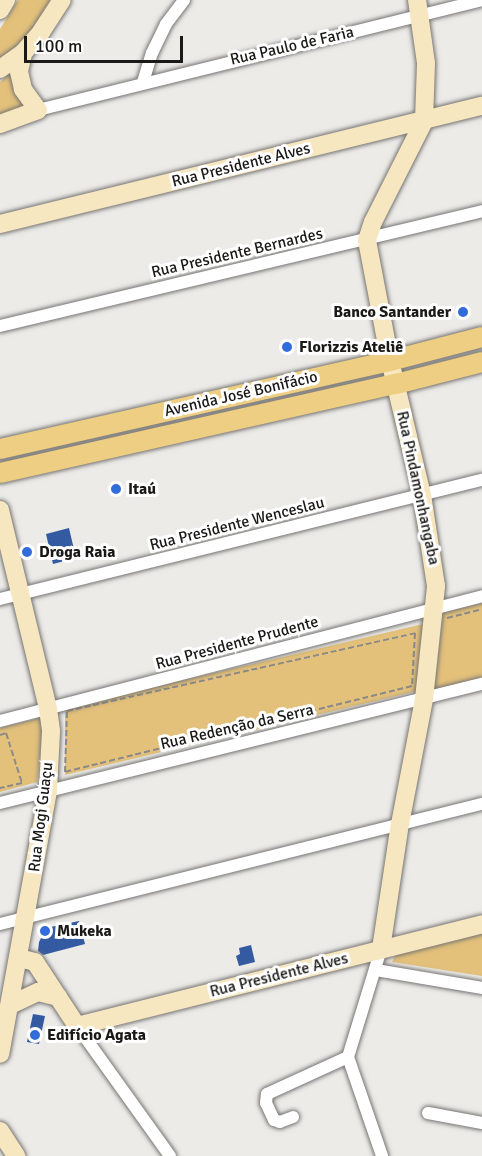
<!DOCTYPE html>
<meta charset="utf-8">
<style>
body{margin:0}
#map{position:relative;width:482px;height:1156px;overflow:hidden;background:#ecebe8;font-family:Signika,sans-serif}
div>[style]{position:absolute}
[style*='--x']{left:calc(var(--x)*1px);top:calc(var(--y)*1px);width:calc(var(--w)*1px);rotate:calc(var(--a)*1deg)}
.green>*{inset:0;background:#e3c17b}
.building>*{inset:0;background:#345aa1}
.path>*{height:2px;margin-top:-1px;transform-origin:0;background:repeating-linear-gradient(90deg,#8b8a88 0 6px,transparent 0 9px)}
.roads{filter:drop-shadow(0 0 2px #777573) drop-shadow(0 0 2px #777573)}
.street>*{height:12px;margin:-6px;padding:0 6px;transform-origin:6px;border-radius:6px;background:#fff}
.secondary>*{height:18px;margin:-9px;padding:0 9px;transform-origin:9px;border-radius:9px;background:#f6e7c1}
.primary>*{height:20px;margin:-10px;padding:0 10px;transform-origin:10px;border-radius:10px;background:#eece83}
.dots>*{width:16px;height:16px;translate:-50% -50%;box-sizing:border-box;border:3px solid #fff;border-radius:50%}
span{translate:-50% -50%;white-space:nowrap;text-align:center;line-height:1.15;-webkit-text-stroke:6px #fff;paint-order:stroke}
.street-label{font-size:16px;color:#1a1918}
.poi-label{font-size:16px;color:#1a1918;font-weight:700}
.right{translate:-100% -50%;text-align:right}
.left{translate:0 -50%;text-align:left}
.scale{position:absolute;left:24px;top:36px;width:159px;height:27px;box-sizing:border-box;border:3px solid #1a1918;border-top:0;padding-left:8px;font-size:18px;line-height:21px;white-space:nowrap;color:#1a1918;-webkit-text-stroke:4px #fff;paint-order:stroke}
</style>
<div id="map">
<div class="green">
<i style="clip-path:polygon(18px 0,53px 0,26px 41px,0 60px,0 29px)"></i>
<i style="clip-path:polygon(9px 74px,15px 77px,26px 103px,21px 109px,0 116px,0 82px)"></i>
<i style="clip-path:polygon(482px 603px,482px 678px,434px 691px,443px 612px)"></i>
<i style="clip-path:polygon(423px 624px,417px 691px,65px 775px,65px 708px)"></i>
<i style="clip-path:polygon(44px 717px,37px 782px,0 792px,0 728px)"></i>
<i style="clip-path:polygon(482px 933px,482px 976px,392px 962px,396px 954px)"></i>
</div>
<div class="building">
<i style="clip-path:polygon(69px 528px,76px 558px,53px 564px,46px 534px)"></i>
<i style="clip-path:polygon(79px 921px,85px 944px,43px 955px,38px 951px,39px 942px,46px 928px)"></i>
<i style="clip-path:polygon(251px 945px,255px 962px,239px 966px,236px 956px,240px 954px,239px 948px)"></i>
<i style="clip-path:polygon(33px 1014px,45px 1016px,39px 1044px,27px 1042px)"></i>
</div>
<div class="path">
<i style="--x:447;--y:618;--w:36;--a:-14"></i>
<i style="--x:415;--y:633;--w:53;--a:93.2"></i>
<i style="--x:412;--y:686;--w:357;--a:166.1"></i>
<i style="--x:65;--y:772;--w:61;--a:-88.1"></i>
<i style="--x:67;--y:711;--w:357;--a:-12.6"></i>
<i style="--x:0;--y:735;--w:6;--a:-18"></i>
<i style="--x:6;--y:733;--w:52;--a:72.3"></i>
<i style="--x:22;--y:783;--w:23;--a:167"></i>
</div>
<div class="roads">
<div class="street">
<i style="--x:143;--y:82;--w:30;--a:-73"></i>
<i style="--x:152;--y:53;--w:32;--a:-64"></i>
<i style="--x:166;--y:24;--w:30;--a:-53"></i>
<i style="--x:38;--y:110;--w:456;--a:-13.9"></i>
<i style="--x:0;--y:326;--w:496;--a:-13.4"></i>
<i style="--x:0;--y:599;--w:496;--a:-13.9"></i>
<i style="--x:0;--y:721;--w:498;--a:-14.5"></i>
<i style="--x:0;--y:803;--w:496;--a:-13.9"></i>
<i style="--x:0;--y:924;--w:497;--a:-14"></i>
<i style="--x:376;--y:970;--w:108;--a:9.6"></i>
<i style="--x:77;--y:1026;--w:160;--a:54.4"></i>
<i style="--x:348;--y:1057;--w:113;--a:-73"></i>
<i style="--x:428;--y:1113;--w:55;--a:10.5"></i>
<i style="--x:293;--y:1117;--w:14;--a:159"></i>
<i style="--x:280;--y:1122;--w:6;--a:-162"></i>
<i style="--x:274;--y:1120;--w:19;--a:-115"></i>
<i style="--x:266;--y:1103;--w:9;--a:-84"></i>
<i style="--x:267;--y:1094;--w:89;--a:-24.6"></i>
<i style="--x:348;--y:1057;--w:105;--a:71"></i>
</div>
<div class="secondary">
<i style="--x:0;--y:10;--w:12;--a:-59"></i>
<i style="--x:0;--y:69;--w:28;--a:-35"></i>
<i style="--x:23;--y:53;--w:28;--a:-49"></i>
<i style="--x:41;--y:32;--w:38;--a:-57"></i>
<i style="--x:0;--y:124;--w:40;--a:-20.2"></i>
<i style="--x:38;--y:110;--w:26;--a:-126"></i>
<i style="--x:23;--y:89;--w:18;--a:-103"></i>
<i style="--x:19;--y:71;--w:18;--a:-77"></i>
<i style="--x:0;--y:224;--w:496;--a:-13.8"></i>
<i style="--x:0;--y:510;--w:205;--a:76.4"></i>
<i style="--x:48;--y:709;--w:22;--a:82"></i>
<i style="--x:51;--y:731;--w:60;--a:92.9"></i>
<i style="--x:48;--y:791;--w:267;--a:100.3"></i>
<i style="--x:381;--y:949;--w:126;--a:-81.4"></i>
<i style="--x:400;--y:824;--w:127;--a:-79.1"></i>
<i style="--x:424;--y:699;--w:114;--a:-83.9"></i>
<i style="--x:436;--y:586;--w:92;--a:-98.7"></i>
<i style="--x:422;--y:495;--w:138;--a:-103.4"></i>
<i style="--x:390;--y:361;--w:123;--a:-100.8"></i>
<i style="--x:367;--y:240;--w:19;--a:-72"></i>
<i style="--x:373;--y:222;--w:113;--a:-63.2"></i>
<i style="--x:424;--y:121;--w:58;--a:-88"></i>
<i style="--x:426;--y:63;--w:64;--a:-98.1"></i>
<i style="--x:19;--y:958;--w:16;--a:14"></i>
<i style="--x:35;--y:962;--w:77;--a:56.7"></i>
<i style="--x:77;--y:1026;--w:418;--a:-14.1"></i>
<i style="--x:10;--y:1005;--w:31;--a:-25"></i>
<i style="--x:38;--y:992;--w:21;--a:14"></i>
<i style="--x:0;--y:1131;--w:30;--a:57"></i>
</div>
<div class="primary">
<i style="--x:0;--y:449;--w:400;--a:-12.7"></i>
<i style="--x:390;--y:361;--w:95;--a:-14.6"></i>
<i style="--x:0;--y:473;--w:406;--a:-12.7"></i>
<i style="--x:396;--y:384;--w:89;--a:-14.3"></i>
</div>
</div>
<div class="dots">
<i style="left:463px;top:312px;background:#326cdb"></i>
<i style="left:287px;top:347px;background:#326cdb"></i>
<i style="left:116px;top:489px;background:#326cdb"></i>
<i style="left:27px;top:552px;background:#326cdb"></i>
<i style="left:45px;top:931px;background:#326cdb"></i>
<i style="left:35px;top:1035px;background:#326cdb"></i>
</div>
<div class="street-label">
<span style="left:292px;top:46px;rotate:-13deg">Rua Paulo de Faria</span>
<span style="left:241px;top:165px;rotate:-14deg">Rua Presidente Alves</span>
<span style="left:237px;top:253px;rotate:-13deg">Rua Presidente Bernardes</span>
<span style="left:241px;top:394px;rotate:-13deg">Avenida José Bonifácio</span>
<span style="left:418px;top:488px;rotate:78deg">Rua Pindamonhangaba</span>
<span style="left:237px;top:524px;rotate:-14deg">Rua Presidente Wenceslau</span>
<span style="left:237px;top:643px;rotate:-15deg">Rua Presidente Prudente</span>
<span style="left:237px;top:727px;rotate:-13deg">Rua Redenção da Serra</span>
<span style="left:41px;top:817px;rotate:-83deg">Rua Mogi Guaçu</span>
<span style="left:279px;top:975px;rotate:-14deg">Rua Presidente Alves</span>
</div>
<div class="poi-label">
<span class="right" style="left:451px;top:312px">Banco Santander</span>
<span class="left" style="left:299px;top:347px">Florizzis Ateliê</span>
<span class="left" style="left:128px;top:489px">Itaú</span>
<span class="left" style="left:39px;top:552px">Droga Raia</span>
<span class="left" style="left:57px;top:931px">Mukeka</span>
<span class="left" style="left:47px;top:1035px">Edifício Agata</span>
</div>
<div class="scale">100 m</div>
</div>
